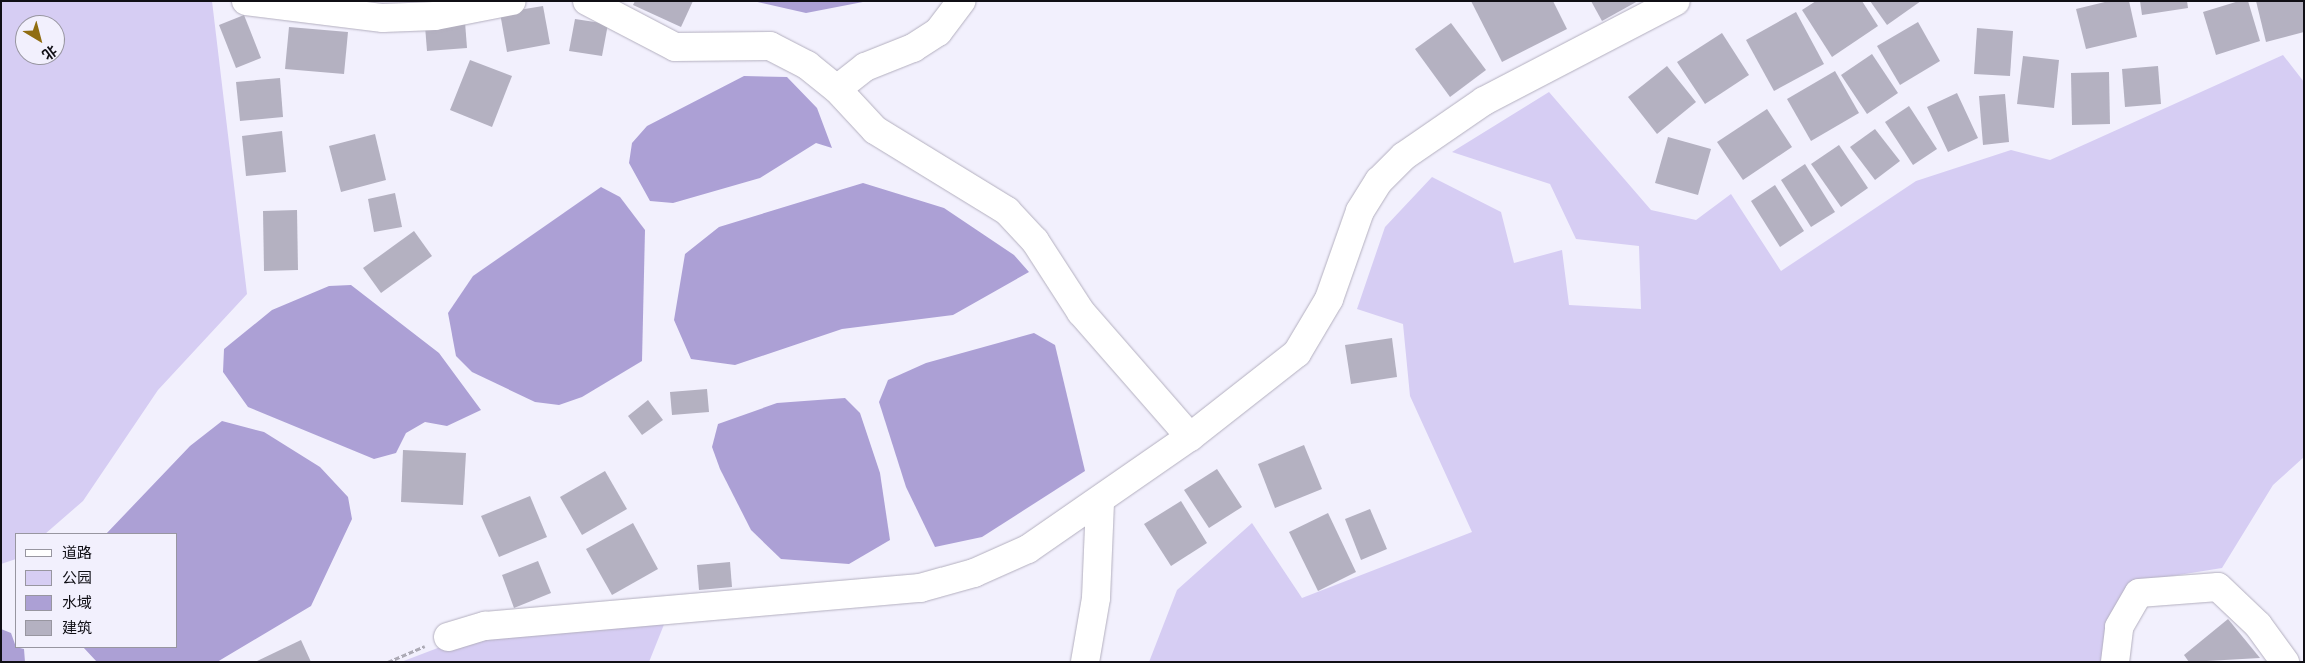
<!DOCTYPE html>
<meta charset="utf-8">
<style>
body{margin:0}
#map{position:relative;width:2305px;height:663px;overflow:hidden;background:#f2f0fd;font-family:Overpass,"Noto Sans SC",sans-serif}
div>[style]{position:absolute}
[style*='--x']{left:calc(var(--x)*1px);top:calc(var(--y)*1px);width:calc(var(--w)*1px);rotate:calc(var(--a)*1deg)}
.green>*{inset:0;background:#d6cdf3}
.water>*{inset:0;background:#aca0d5}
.building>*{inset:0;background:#b4b1c1}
.path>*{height:3px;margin-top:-1.5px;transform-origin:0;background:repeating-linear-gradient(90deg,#acaab5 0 5px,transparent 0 7.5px)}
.roads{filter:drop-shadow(0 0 1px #b3afbf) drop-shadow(0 0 1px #b3afbf)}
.minor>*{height:28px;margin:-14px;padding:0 14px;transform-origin:14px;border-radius:14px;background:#fff}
span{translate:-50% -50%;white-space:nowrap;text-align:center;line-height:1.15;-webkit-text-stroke:4px #f2f0fd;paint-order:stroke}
.frame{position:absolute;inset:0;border:2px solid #100f15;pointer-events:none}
.legend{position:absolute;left:15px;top:533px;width:162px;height:115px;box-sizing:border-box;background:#f2f0fd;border:1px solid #9896a0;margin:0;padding:6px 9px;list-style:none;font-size:15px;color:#100f15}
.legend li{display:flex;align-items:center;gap:10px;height:25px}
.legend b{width:25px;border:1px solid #9896a0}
.north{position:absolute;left:15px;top:15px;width:50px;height:50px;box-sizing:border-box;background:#f2f0fd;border:1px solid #9896a0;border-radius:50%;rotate:143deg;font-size:14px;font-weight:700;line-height:20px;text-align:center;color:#100f15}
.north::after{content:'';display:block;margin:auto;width:18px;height:22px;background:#906d12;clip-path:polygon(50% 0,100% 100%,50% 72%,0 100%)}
</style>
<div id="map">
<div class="green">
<i style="clip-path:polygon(evenodd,1px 1px,212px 1px,247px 294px,158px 390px,83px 501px,45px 534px,16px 534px,16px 559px,1px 564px,1px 1px,25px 25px,55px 25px,55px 55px,25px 55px,25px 25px)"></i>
<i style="clip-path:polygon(2283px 55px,2304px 82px,2304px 457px,2273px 485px,2222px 568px,2135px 582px,2108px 662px,1149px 662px,1177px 590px,1252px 523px,1302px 598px,1472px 532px,1410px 396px,1403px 324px,1357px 309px,1385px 227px,1432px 177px,1501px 212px,1514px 263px,1562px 250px,1569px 305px,1641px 309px,1639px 246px,1576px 239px,1550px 184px,1452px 152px,1549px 92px,1651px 210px,1696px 220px,1731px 194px,1781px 271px,1916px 181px,2011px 150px,2050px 160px)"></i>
<i style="clip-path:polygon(667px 617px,649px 662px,401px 662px,485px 630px)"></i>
</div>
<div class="water">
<i style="clip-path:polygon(753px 1px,868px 1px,806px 13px)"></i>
<i style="clip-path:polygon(744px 76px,787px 77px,817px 108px,832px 148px,816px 143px,760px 178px,673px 203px,650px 201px,629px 163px,632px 143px,647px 126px)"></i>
<i style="clip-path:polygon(863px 183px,944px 208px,1014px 255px,1029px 272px,953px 315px,842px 329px,735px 365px,691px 359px,674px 320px,685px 254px,719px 227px)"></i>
<i style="clip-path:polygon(601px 187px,620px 197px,645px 230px,642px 361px,582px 397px,559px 405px,535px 402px,472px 372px,456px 356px,448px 313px,473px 276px)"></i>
<i style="clip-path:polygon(351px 285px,439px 353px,481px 410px,447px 426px,425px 422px,406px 433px,396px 453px,374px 459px,248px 407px,223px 372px,224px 349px,272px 310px,329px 286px)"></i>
<i style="clip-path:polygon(1034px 333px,1055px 345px,1085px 471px,982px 537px,935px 547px,906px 487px,879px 402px,888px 380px,926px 363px)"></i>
<i style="clip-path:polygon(845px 398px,860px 413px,880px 473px,890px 540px,849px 564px,781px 559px,751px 530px,720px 469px,712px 447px,718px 424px,777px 403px)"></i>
<i style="clip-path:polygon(222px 421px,264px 432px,320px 467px,348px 497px,352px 519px,311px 606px,217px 662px,97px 662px,83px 647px,176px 647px,176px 534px,106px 534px,190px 446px)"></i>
<i style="clip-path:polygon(1px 629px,11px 633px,16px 647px,24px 649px,25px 662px,1px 662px)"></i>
</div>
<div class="building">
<i style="clip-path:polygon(635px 1px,693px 1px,681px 27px,633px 5px)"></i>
<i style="clip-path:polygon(1471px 1px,1553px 1px,1567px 29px,1502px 62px)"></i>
<i style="clip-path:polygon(1591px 1px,1638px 1px,1602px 21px)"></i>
<i style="clip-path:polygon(1816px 1px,1862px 1px,1878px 26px,1832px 57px,1802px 10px)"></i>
<i style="clip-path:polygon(1870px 1px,1921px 1px,1887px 25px)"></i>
<i style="clip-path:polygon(2109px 1px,2129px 1px,2137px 37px,2086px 49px,2076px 9px)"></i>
<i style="clip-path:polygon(2140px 1px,2187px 1px,2188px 8px,2142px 15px)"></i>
<i style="clip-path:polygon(2239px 1px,2248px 1px,2260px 41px,2216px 55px,2203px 12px)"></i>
<i style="clip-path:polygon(2256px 1px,2304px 1px,2304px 32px,2266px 42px)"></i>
<i style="clip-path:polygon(543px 6px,550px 44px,507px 52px,500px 13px)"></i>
<i style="clip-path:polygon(1796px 12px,1824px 64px,1774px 91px,1746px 40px)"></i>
<i style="clip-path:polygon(244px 15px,261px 58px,236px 68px,219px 25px)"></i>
<i style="clip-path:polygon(575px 19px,608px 24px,602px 56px,569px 51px)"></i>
<i style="clip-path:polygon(465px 22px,467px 48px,427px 51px,425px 26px)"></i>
<i style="clip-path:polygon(1918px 22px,1940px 61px,1900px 85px,1877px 46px)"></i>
<i style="clip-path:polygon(1451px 23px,1486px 70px,1450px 97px,1415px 49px)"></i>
<i style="clip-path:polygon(289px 27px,348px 32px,344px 74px,285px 69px)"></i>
<i style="clip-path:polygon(1977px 28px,2013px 31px,2010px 76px,1974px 74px)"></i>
<i style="clip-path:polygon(1722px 33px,1749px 75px,1705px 104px,1677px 62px)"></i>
<i style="clip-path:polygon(1872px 54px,1898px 93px,1867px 114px,1841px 75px)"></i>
<i style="clip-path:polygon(2023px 56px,2059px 60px,2054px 108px,2017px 104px)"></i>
<i style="clip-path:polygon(470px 60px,512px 76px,492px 127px,450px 110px)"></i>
<i style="clip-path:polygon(1667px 66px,1696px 102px,1657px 134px,1628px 97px)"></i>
<i style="clip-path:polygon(2158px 66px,2161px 104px,2125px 107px,2122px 69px)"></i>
<i style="clip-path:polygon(1835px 71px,1859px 113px,1811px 141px,1787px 99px)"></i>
<i style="clip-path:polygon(2109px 72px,2110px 124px,2072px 125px,2071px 73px)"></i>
<i style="clip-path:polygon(280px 78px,283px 117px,240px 121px,236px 82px)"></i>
<i style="clip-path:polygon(1957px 93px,1978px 138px,1948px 152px,1927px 107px)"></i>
<i style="clip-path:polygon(2005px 94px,2009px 142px,1983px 145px,1979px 96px)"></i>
<i style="clip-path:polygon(1909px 106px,1937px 149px,1913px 165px,1885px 122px)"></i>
<i style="clip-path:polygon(1767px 109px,1792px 147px,1743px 180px,1717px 142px)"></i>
<i style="clip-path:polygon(1875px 129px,1900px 161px,1875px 180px,1850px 147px)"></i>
<i style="clip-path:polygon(282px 131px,286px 172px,246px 176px,242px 136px)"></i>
<i style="clip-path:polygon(375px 134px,386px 180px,341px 192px,329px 146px)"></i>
<i style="clip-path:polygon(1668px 137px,1711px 149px,1698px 195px,1655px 183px)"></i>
<i style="clip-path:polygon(1839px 145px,1868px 188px,1841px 207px,1811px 164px)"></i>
<i style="clip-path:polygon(1805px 164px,1835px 212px,1811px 227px,1781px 180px)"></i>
<i style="clip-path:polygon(1775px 185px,1804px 231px,1780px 247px,1751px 201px)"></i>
<i style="clip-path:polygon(395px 193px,402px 227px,374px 232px,368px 199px)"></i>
<i style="clip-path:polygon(297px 210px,298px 270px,264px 271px,263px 211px)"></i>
<i style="clip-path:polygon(414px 231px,432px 256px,381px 293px,363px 268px)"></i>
<i style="clip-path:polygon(1392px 338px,1397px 377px,1351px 384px,1345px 345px)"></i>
<i style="clip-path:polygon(707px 389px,709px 412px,672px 415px,670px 392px)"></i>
<i style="clip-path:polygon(648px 400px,663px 420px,642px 435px,628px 416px)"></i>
<i style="clip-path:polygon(1304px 445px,1322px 489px,1275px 508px,1258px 464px)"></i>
<i style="clip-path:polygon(403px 450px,466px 453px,463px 505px,401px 502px)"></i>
<i style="clip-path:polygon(1217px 469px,1242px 507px,1209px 528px,1184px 490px)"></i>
<i style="clip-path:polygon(605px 471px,627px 509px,582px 535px,560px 497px)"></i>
<i style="clip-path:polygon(530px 496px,547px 537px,499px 557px,481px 516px)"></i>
<i style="clip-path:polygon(1181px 501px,1207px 543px,1171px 566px,1144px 524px)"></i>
<i style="clip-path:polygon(1370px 509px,1387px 549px,1361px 560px,1345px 519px)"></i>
<i style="clip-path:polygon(1328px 513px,1356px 572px,1318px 591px,1289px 532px)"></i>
<i style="clip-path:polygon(633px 523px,658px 569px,612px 595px,586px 549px)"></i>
<i style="clip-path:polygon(538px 561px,551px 593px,514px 608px,502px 575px)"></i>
<i style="clip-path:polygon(730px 562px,732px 587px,699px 590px,697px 565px)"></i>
<i style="clip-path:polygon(2228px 619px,2260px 658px,2189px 662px,2184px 655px)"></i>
<i style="clip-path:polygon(301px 640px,311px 662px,255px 662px)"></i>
</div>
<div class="path">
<i style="--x:388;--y:662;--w:40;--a:-23.4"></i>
</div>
<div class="roads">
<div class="minor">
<i style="--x:246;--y:1;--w:138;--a:7.1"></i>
<i style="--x:383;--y:18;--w:52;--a:-2.2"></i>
<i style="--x:435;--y:16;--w:78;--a:-11"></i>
<i style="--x:587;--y:1;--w:99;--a:27.6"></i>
<i style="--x:675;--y:47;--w:95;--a:-0.6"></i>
<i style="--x:770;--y:46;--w:42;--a:27.2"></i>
<i style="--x:807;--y:65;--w:38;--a:39"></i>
<i style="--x:837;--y:89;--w:56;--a:47.2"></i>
<i style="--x:875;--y:130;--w:155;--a:31.5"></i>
<i style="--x:1007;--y:211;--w:41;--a:47"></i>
<i style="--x:1035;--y:241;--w:85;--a:57.1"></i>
<i style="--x:1081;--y:312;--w:166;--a:48.9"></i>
<i style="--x:837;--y:89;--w:36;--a:-38"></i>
<i style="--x:865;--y:67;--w:52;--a:-21.6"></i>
<i style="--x:913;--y:48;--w:30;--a:-33"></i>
<i style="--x:938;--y:32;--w:39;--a:-53"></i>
<i style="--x:448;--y:637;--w:39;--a:-17"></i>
<i style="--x:485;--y:626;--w:437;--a:-5"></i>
<i style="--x:920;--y:588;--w:56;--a:-15.5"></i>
<i style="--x:974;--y:573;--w:59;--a:-24"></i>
<i style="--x:1028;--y:549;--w:197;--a:-34.7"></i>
<i style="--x:1190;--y:437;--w:136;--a:-38.1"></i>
<i style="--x:1297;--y:353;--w:63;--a:-59.3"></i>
<i style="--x:1329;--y:299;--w:93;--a:-70.6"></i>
<i style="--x:1360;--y:211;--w:36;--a:-58"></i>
<i style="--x:1379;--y:181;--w:35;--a:-45"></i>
<i style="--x:1404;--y:156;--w:97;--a:-34.5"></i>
<i style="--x:1484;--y:101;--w:216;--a:-27.5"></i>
<i style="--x:1085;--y:662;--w:65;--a:-80.2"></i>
<i style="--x:1096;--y:598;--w:96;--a:-87.6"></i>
<i style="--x:2115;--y:662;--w:35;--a:-83"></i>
<i style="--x:2119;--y:627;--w:39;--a:-60"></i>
<i style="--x:2139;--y:593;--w:79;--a:-4.3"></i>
<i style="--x:2218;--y:587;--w:55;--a:43.5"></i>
<i style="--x:2258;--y:625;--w:46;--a:53.9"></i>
</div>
</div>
<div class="frame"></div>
<ul class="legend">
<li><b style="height:6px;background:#fff"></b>道路</li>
<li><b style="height:14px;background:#d6cdf3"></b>公园</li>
<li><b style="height:14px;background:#aca0d5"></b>水域</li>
<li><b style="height:14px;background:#b4b1c1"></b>建筑</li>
</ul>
<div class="north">北</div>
</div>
